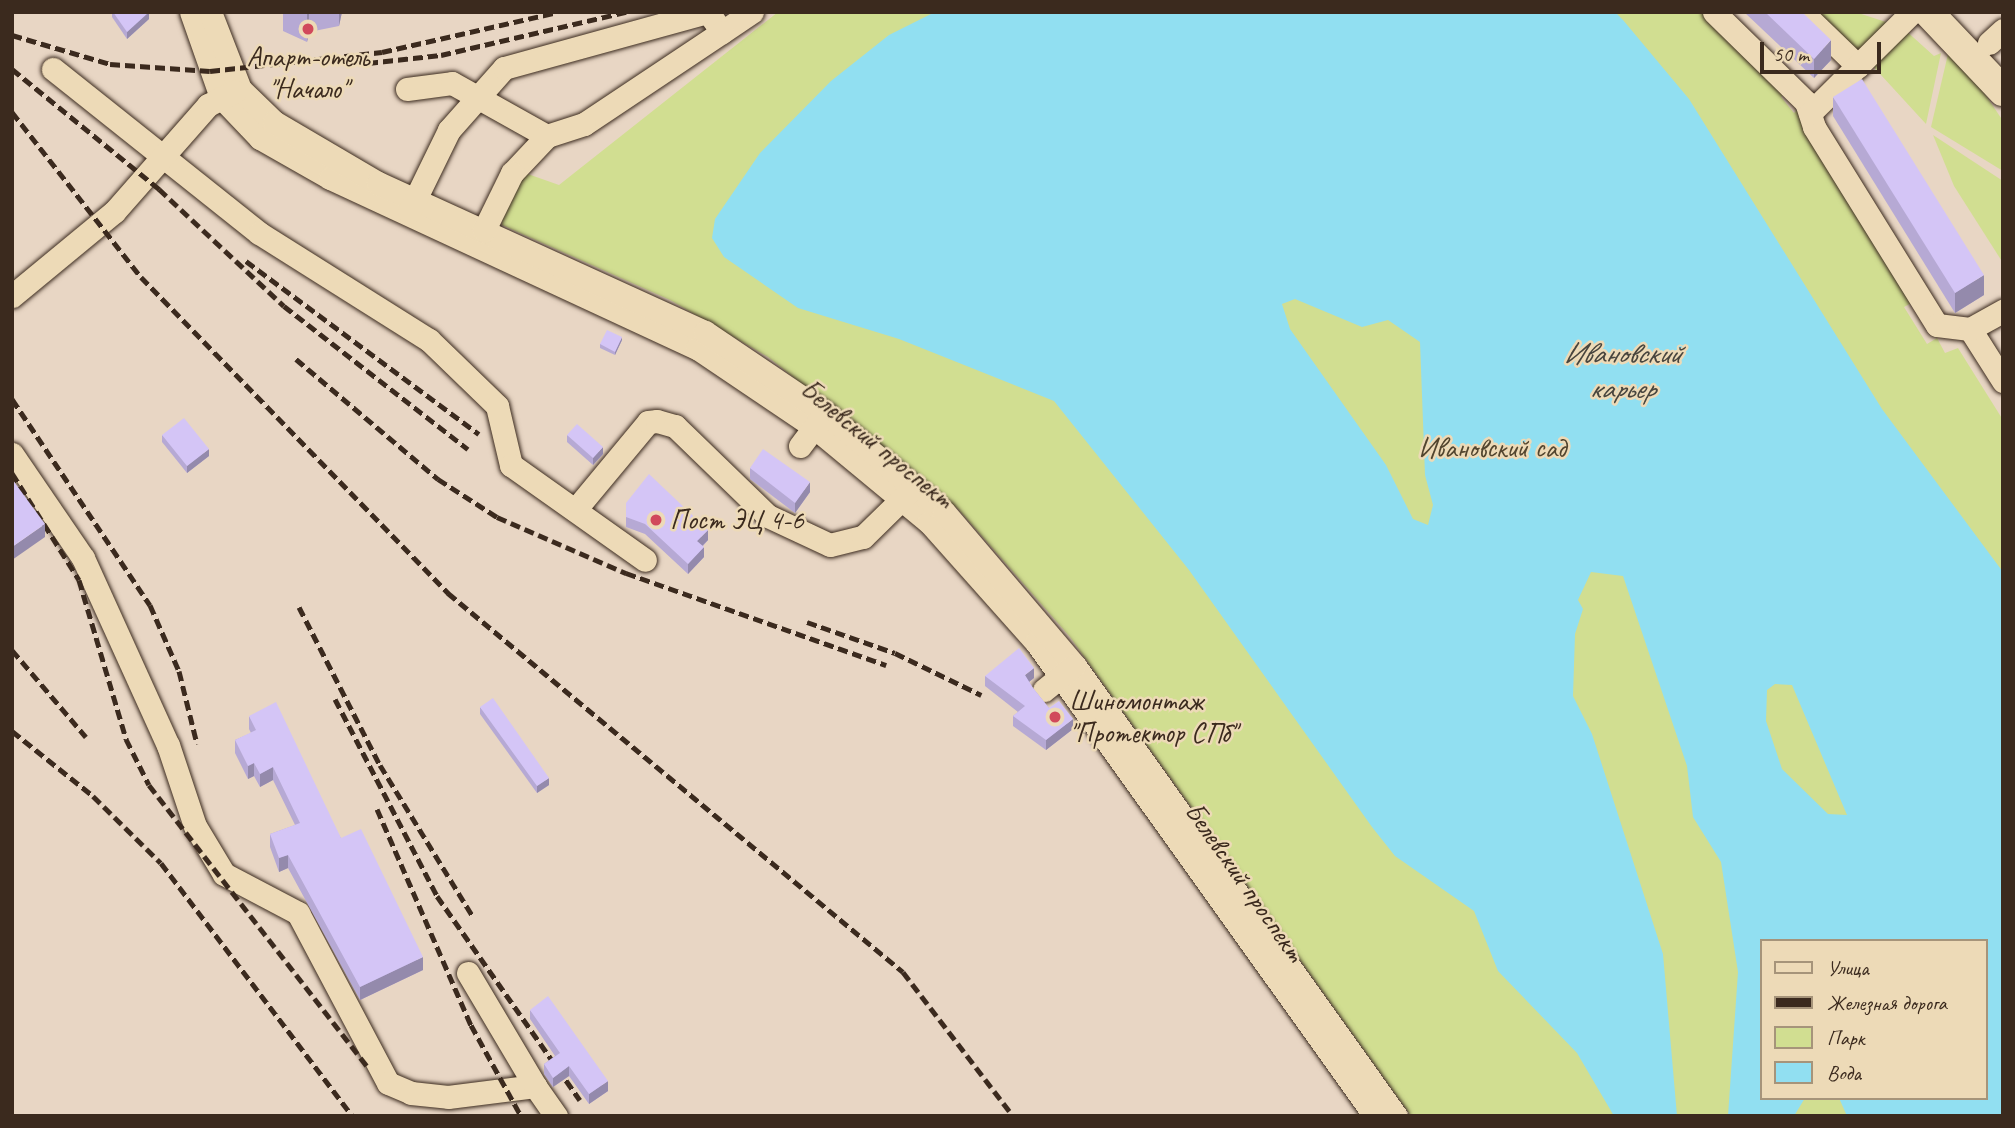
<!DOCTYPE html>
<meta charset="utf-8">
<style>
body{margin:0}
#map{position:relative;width:2015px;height:1128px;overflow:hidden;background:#e8d6c4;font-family:Caveat,sans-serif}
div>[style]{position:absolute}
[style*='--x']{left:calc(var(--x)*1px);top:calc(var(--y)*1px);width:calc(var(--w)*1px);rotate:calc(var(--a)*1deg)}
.green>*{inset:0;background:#d1de91}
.water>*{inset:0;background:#91dff1}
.roads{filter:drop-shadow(0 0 2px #3b2a1e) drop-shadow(0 0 2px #3b2a1e)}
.minor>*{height:23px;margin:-11.5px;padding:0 11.5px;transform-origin:11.5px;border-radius:11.5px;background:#eddab7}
.major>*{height:30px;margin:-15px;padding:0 15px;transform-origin:15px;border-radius:15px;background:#eddab7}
.rail>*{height:5px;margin-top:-2.5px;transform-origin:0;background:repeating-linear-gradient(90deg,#3b2a1e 0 10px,transparent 0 15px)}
.wall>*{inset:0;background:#b6a9d4}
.shaded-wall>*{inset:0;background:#948aac}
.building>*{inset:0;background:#d4c5f6}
.dots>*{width:19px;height:19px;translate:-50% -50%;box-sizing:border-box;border:4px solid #eddab7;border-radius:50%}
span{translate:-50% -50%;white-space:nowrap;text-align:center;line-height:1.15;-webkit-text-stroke:5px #eddab7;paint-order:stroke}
.poi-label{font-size:28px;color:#3b2a1e}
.left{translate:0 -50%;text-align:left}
.street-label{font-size:28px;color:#3b2a1e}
.park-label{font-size:28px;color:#52452f}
.water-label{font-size:30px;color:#48453e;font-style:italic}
.frame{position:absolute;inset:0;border:14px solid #3b2a1e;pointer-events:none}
.legend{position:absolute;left:1760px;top:939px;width:228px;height:161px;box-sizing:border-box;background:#eddab7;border:2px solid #a6947a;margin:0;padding:9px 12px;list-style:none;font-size:21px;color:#3b2a1e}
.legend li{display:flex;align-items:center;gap:14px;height:35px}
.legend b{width:35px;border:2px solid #a6947a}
.scale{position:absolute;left:1760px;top:42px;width:121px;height:32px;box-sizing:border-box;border:4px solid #3b2a1e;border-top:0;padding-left:9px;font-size:21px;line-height:24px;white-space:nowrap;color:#3b2a1e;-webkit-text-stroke:5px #eddab7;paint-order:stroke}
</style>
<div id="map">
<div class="green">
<i style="clip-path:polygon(evenodd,778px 12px,1708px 12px,1789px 91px,1781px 97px,1794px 113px,1799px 108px,1915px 301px,1904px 307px,1927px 344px,1937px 338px,1945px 353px,1958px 348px,2003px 420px,2003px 1116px,1411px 1116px,1070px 637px,958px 509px,768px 357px,670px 300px,502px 225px,503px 210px,525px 173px,559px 185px,778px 12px,1761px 941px,1985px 941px,1985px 1098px,1761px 1098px,1761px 941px)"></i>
<i style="clip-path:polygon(1807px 12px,1855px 12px,1886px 22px,1858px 61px)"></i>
<i style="clip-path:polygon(1904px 29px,1934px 56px,1941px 53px,1926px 124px,1870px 63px)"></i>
<i style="clip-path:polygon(1948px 54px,1977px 82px,2003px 121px,2003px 171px,1931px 127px)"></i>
<i style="clip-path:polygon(1933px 135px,2003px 181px,2003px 263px,1954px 186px)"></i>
</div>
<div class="water">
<i style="clip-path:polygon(evenodd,935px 12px,1615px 12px,1623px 20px,1689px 99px,1882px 409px,2003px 572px,2003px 1116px,1847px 1116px,1839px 1098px,1985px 1098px,1985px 941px,1761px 941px,1761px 1098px,1805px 1098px,1794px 1116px,1728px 1116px,1738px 972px,1721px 862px,1693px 817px,1687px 766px,1623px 576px,1591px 572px,1578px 600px,1583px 609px,1575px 634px,1573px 696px,1592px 734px,1663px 954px,1677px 1116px,1614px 1116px,1577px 1053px,1498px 971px,1474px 911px,1395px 856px,1372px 827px,1189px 570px,1054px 401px,899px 339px,798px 308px,724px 257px,712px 238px,715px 219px,760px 153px,831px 81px,889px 35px,935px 12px,1295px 299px,1362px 327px,1388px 320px,1420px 342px,1425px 475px,1433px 505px,1428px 525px,1413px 519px,1386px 465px,1290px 329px,1282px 304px,1295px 299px,935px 12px,1775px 684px,1792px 685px,1847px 815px,1828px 814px,1782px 769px,1766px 721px,1767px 690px,1775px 684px)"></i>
</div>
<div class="roads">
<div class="minor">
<i style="--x:191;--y:12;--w:90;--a:70.6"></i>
<i style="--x:221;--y:97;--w:57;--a:46.4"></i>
<i style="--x:260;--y:138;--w:81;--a:29.7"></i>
<i style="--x:330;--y:178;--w:404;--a:24.9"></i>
<i style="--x:697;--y:348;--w:141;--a:34"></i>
<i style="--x:814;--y:427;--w:149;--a:39.6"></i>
<i style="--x:929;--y:522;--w:161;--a:48.3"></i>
<i style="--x:1036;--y:642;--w:583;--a:54.43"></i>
<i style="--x:210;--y:12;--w:83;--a:68.7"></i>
<i style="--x:240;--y:89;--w:47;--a:44.1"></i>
<i style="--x:274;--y:122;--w:121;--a:30.4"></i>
<i style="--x:378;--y:183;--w:359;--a:24.5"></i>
<i style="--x:705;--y:332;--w:145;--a:34"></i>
<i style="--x:825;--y:413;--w:155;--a:39.8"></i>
<i style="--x:944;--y:512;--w:202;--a:49.6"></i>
<i style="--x:1075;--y:666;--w:553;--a:54.5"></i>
<i style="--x:1714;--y:12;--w:129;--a:44.4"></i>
<i style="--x:1806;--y:102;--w:26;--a:72"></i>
<i style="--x:1814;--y:127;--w:233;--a:58.2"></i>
<i style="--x:1937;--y:325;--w:33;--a:7"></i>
<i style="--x:1970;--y:329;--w:62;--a:57.6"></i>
<i style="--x:1802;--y:12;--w:78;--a:44"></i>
<i style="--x:722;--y:32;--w:36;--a:-34"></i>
<i style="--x:1989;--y:43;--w:19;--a:-43"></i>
<i style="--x:53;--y:69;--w:263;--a:38.5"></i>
<i style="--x:259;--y:233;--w:201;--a:32.2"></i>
<i style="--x:429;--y:340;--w:95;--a:44.1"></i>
<i style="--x:497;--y:406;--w:61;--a:76.7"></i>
<i style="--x:511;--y:465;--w:164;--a:35.3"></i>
<i style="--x:407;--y:89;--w:45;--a:-7.6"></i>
<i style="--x:452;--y:83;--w:109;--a:29.2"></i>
<i style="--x:1810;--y:113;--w:144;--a:-44.7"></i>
<i style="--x:409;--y:212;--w:91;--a:-64"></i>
<i style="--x:449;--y:130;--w:83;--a:-48.4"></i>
<i style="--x:504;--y:68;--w:212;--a:-15.4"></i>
<i style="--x:708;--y:12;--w:24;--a:55"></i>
<i style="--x:722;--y:32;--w:166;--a:146.3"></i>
<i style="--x:584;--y:124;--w:39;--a:162"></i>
<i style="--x:547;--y:136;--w:51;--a:133.4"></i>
<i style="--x:512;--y:173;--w:64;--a:116.2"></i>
<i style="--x:12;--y:296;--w:132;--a:-39.5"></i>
<i style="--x:114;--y:212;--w:142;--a:-48.7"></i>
<i style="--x:208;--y:105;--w:30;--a:-27"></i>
<i style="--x:1970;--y:329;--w:38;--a:-29"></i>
<i style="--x:800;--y:446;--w:38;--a:-53"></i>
<i style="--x:12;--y:454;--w:126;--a:55.7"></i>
<i style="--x:83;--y:558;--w:205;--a:65.6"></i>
<i style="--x:168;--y:745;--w:85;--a:71.6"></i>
<i style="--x:195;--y:826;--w:56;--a:58.9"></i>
<i style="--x:224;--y:874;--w:84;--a:27.8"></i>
<i style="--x:298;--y:913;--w:192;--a:62.1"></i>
<i style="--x:388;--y:1083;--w:25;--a:23"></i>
<i style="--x:411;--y:1093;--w:37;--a:6"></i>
<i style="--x:448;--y:1097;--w:88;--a:-7.2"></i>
<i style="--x:535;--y:1086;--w:37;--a:55"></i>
<i style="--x:575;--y:510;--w:114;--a:-50.3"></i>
<i style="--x:648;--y:422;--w:9;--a:-6"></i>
<i style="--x:657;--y:421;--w:19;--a:16"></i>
<i style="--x:675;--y:426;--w:129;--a:44.1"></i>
<i style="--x:768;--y:516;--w:68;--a:25.1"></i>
<i style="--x:830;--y:545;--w:34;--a:-14"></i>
<i style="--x:863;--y:537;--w:67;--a:-44.4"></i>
<i style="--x:1044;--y:690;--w:38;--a:-39"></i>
<i style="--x:468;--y:973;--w:131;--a:59.3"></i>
</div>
<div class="major">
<i style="--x:1928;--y:12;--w:109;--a:46.5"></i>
</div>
</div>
<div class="rail">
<i style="--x:12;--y:35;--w:102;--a:16.5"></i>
<i style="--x:110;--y:64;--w:100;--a:4"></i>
<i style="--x:210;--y:71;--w:173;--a:-6.3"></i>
<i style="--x:382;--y:52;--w:180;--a:-12.8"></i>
<i style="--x:368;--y:63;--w:73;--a:-6.3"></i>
<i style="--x:441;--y:55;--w:190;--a:-13.1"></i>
<i style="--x:12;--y:69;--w:190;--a:39.2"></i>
<i style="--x:159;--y:189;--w:171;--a:43.1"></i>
<i style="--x:284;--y:306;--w:233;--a:37.9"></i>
<i style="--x:12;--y:112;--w:209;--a:52"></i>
<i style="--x:141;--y:277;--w:441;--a:45.8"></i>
<i style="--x:448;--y:593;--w:592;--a:39.79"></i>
<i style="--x:903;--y:972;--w:181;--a:52.6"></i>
<i style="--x:246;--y:261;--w:290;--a:36.6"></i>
<i style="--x:296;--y:359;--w:186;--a:40.2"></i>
<i style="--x:438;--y:479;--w:70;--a:32.8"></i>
<i style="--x:497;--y:517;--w:141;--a:23.5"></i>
<i style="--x:626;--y:573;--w:276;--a:19.5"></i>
<i style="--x:12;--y:399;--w:248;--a:56.2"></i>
<i style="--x:150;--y:605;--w:72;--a:66.3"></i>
<i style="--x:179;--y:671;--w:75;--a:76.1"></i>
<i style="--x:12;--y:473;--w:126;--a:57.9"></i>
<i style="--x:79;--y:580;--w:166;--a:73.5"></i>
<i style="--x:126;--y:739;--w:51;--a:63.4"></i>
<i style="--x:149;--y:785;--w:359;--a:52.2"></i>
<i style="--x:299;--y:607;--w:178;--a:62.9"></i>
<i style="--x:380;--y:765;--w:178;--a:58.5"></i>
<i style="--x:807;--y:622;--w:93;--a:19.4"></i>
<i style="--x:895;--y:653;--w:96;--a:26"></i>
<i style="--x:12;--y:650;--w:114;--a:49.6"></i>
<i style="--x:335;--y:699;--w:222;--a:62.6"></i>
<i style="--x:437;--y:896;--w:249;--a:55"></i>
<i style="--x:12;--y:731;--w:104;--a:38.7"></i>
<i style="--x:93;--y:796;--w:95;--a:44.6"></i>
<i style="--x:161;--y:863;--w:317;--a:52.9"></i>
<i style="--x:377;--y:809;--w:236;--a:66.5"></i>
<i style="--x:471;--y:1025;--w:104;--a:61.2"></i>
</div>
<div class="wall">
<i style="clip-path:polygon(112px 12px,149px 12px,149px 19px,127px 39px,112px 17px)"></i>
<i style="clip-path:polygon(283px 12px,342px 12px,339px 26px,309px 32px,307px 42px,283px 31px)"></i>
<i style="clip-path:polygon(1744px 12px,1802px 12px,1831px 60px,1814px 78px)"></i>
<i style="clip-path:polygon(1833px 97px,1984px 295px,1955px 313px,1833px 116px)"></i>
<i style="clip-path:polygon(622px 340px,615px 355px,600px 348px,600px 344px)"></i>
<i style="clip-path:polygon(162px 435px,209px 456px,187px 473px,162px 442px)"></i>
<i style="clip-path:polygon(567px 435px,603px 454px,593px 465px,567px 442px)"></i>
<i style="clip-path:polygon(750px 468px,810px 492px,795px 513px,750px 479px)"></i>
<i style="clip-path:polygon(626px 503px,708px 540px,703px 546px,704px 557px,688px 574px,645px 534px,626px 527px)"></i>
<i style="clip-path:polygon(985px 676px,1034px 678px,1029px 682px,1033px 688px,1049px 708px,1073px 729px,1046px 750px,1013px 726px,1013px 716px,1018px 712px,985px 686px)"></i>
<i style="clip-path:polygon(480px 707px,549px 785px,537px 793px,480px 714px)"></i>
<i style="clip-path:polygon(249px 716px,341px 838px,423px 970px,360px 1000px,288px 868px,279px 872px,270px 847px,270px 834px,295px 825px,273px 780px,260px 787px,254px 776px,248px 779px,235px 753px,235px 740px,251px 733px,249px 729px)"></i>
<i style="clip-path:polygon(530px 1010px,608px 1091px,589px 1104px,569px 1076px,553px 1087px,544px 1074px,544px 1064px,555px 1056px,530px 1019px)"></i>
</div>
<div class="shaded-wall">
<i style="clip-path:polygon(149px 12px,149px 19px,127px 39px,127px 32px)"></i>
<i style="clip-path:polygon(307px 12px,309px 12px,309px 32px,307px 42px)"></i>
<i style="clip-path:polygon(339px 12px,342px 12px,339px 26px)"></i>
<i style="clip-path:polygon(1831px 40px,1831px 60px,1814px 78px,1814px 59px)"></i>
<i style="clip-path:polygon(1984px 275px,1984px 295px,1955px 313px,1955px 293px)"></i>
<i style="clip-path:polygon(622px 337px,622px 340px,615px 355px,615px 352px)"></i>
<i style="clip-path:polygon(603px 447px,603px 454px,593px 465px,593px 458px)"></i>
<i style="clip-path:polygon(209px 449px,209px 456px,187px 473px,187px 466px)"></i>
<i style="clip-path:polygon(810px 482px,810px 492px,795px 513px,795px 503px)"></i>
<i style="clip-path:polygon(45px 524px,45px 537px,12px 560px,12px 547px)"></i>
<i style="clip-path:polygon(708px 530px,708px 540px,697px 551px,697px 541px)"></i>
<i style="clip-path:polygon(704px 547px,704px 557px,688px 574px,688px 564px)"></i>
<i style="clip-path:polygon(1034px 668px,1034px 678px,1025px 685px,1025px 675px)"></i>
<i style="clip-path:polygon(1073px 719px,1073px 729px,1046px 750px,1046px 740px)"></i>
<i style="clip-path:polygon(254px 763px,254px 776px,248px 779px,248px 766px)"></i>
<i style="clip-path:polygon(273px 767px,273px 780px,260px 787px,260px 774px)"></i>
<i style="clip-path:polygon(549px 778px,549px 785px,537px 793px,537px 786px)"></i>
<i style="clip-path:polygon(288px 855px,288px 868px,279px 872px,279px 858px)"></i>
<i style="clip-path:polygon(423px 957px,423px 970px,360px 1000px,360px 987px)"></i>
<i style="clip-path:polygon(569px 1066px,569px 1076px,553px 1087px,553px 1078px)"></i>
<i style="clip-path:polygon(608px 1081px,608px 1091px,589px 1104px,589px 1094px)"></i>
</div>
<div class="building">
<i style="clip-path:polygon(113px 12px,149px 12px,127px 32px)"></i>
<i style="clip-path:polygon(1765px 12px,1802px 12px,1831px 40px,1814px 59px)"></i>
<i style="clip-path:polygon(1862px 79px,1984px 275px,1955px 293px,1833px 97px)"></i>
<i style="clip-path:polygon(607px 330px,622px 337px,615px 352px,600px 344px)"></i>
<i style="clip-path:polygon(184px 418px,209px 449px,187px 466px,162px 435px)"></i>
<i style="clip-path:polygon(577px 424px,603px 447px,593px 458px,567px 435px)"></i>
<i style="clip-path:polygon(763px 449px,810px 482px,795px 503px,750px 468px)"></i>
<i style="clip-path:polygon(649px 474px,708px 530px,697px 541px,704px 547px,688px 564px,645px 524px,626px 517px,626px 503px)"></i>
<i style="clip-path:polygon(12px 479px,45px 524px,12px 547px)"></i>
<i style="clip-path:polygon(1019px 648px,1034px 668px,1025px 675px,1033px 688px,1049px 708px,1059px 701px,1073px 719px,1046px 740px,1013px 716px,1025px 706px,985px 676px)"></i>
<i style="clip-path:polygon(493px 698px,549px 778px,537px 786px,480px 707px)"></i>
<i style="clip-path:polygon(276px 702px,341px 838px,361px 829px,423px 957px,360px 987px,288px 855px,279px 858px,270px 834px,300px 823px,273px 767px,260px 774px,254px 763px,248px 766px,235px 740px,256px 730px,249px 716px)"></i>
<i style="clip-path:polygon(548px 996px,608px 1081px,589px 1094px,569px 1066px,553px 1078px,544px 1064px,560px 1053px,530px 1010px)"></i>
</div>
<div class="dots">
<i style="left:308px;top:29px;background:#d1495b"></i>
<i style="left:656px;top:520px;background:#d1495b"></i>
<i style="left:1055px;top:717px;background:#d1495b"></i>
</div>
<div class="poi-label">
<span style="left:308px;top:73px">Апарт-отель<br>"Начало"</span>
<span class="left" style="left:670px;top:520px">Пост ЭЦ 4-6</span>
<span class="left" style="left:1069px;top:717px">Шиномонтаж<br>"Протектор СПб"</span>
</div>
<div class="street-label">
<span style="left:877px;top:444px;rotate:39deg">Белевский проспект</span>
<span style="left:1245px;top:882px;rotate:55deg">Белевский проспект</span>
</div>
<div class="park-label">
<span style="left:1492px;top:448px">Ивановский сад</span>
</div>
<div class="water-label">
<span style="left:1622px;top:370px">Ивановский<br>карьер</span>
</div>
<div class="frame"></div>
<ul class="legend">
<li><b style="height:9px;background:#eddab7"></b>Улица</li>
<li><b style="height:9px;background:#3b2a1e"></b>Железная дорога</li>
<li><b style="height:19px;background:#d1de91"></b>Парк</li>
<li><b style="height:19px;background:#91dff1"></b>Вода</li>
</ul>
<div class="scale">50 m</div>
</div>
